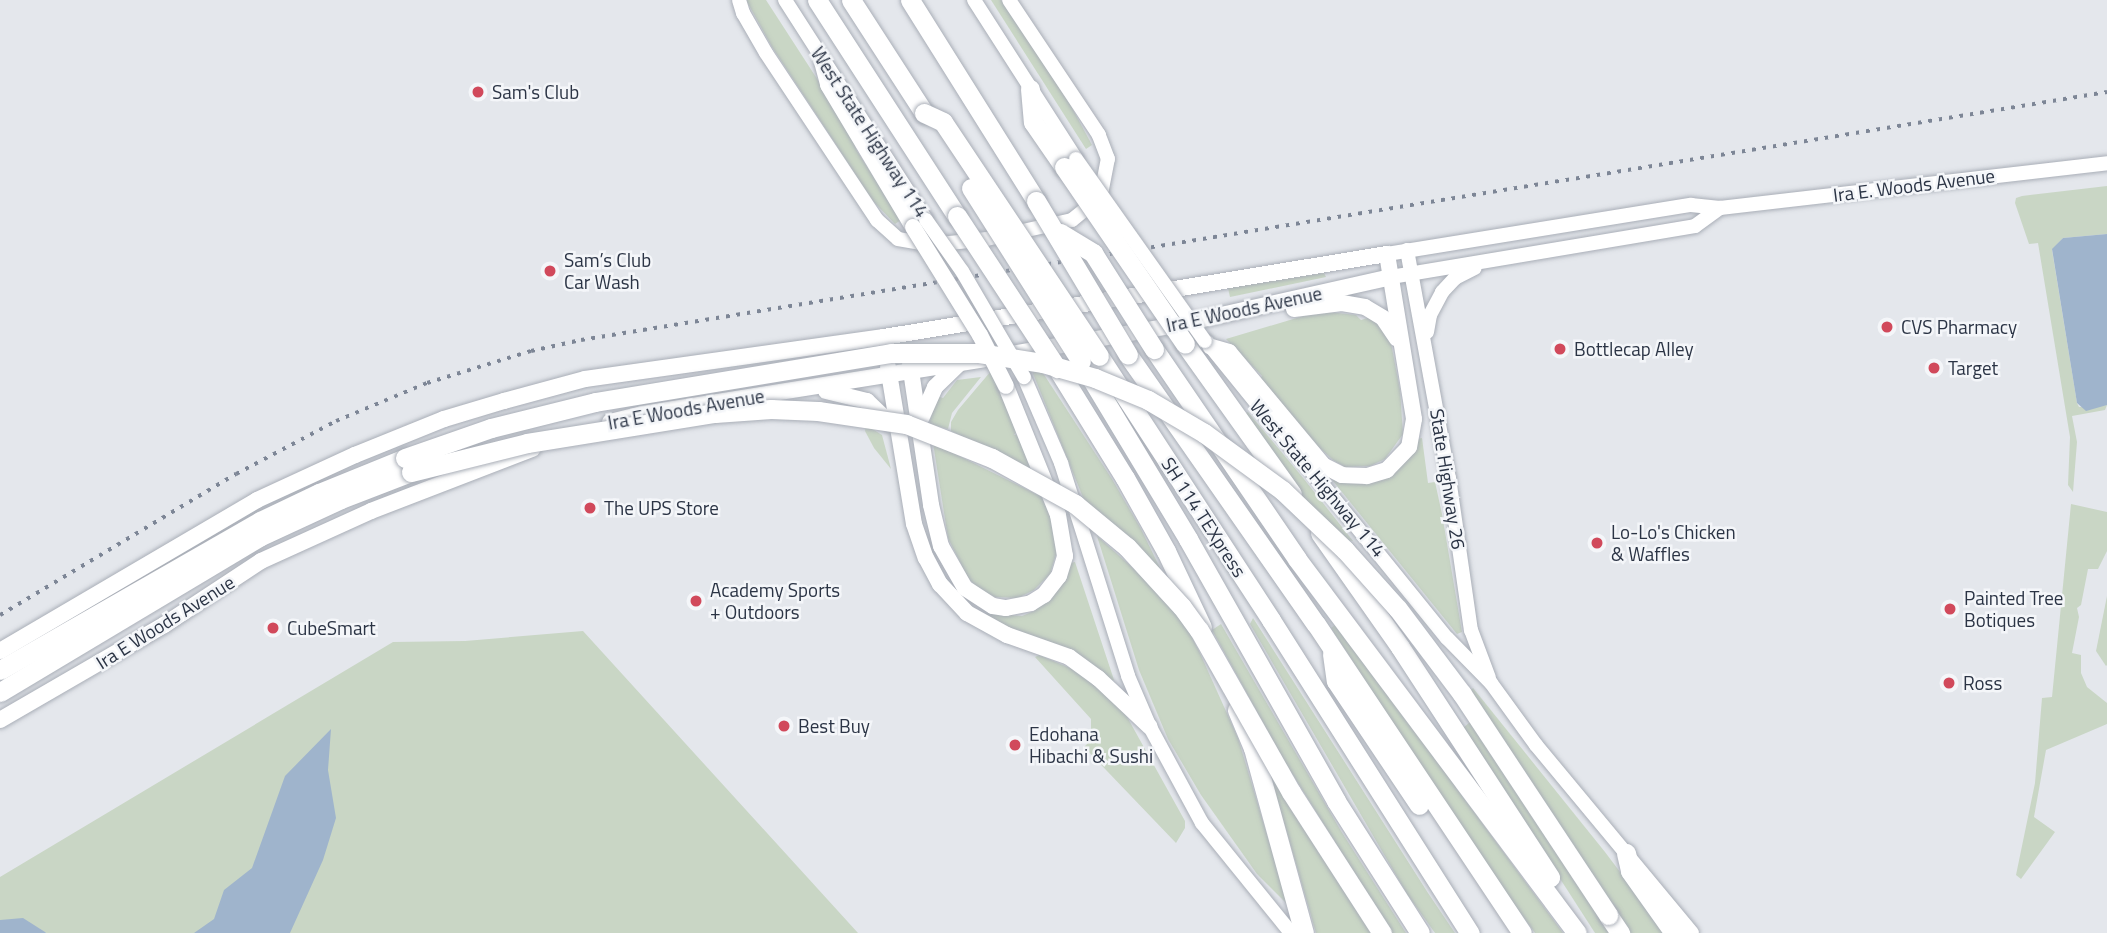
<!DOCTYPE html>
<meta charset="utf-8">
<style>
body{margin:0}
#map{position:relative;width:2107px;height:933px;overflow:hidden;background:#e4e7ec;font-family:"Titillium Web",sans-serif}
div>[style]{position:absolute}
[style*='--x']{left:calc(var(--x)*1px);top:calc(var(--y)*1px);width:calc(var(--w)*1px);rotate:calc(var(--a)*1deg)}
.green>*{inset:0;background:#c9d6c5}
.water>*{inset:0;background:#9fb4cc}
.roads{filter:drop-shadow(0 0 2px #a9aeb7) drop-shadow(0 0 2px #a9aeb7)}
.secondary>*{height:14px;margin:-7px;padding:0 7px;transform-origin:7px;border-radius:7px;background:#fff}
.primary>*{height:16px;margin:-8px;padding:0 8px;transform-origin:8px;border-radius:8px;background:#fff}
.highway>*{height:19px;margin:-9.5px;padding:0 9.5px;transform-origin:9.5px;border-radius:9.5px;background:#fff}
.rail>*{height:3.5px;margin-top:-1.75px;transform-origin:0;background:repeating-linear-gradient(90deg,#7d8696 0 3.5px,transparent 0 10.5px)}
.bridges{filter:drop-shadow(0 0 2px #a9aeb7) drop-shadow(0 0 2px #a9aeb7)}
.secondary-bridge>*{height:14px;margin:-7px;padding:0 7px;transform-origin:7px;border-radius:7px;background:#fff}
.primary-bridge>*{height:16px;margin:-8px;padding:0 8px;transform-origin:8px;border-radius:8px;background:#fff}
.highway-bridge>*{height:19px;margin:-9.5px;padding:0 9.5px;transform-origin:9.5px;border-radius:9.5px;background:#fff}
.dots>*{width:19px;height:19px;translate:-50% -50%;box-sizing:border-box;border:4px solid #f4f6f9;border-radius:50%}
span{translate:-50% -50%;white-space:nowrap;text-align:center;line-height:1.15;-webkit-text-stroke:5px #f4f6f9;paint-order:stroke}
.poi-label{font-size:19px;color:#2b3445}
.left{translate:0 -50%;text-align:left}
.street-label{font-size:19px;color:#2b3445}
</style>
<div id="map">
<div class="green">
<i style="clip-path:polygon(746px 0,766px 0,847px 125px,857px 151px,901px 220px,895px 224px,873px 201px,772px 47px)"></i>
<i style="clip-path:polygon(991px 0,1001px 0,1011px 14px,1071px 106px,1092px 145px,1086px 149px)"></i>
<i style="clip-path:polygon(2107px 186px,2107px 234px,2063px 238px,2052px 250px,2077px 403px,2079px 407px,2107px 405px,2105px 410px,2072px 416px,2077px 442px,2073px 492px,2068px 485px,2070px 437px,2038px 243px,2029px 244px,2015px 203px,2016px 198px,2022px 196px)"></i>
<i style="clip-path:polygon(1324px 273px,1326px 277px,1230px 297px,1228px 288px)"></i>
<i style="clip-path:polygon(1320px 311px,1356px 315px,1361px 320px,1371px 317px,1382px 327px,1391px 343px,1400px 390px,1403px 434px,1385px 459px,1370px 466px,1345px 467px,1333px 460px,1300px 430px,1260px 379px,1262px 376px,1226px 339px)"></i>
<i style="clip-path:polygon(1041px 370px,1112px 479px,1141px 529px,1163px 574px,1086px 505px,1032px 371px)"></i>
<i style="clip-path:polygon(991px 371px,1018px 430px,1014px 435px,1022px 434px,1035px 471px,951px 431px,951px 422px,958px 410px)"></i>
<i style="clip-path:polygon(981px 377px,952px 413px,948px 429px,929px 424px,937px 396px,943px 398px,957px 380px)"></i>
<i style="clip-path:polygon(1248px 412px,1304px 479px,1353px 541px,1346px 540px,1290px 485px,1244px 414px)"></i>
<i style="clip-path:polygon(866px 425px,882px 435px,891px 469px,874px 448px,865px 431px)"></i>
<i style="clip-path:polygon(1422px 438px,1428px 483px,1435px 482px,1442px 514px,1462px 632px,1457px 634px,1333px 481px,1335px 478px,1358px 482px,1417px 439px)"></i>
<i style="clip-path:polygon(933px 443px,1038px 495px,1041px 493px,1047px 495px,1057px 551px,1050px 574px,1034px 590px,1018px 598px,995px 597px,981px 591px,968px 578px,948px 538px)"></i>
<i style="clip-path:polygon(2071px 504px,2107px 512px,2107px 551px,2098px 569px,2088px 569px,2081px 605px,2077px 608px,2079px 617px,2072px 653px,2081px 655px,2081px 673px,2087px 687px,2107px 703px,2107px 724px,2046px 750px,2034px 817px,2055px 832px,2021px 879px,2016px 875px,2035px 783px,2042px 698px,2052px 697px)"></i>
<i style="clip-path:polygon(1097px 536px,1142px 576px,1182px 618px,1199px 651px,1238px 738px,1288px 905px,1257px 874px,1201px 795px,1168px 739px,1139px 670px)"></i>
<i style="clip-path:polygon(1075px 562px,1114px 680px,1109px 681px,985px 616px,986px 613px,1022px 616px,1034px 611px,1059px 587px,1070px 563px)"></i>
<i style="clip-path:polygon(2107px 596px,2107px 665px,2106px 666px,2096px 651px)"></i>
<i style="clip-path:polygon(1253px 618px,1428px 893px,1455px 933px,1435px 933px,1407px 894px,1250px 624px)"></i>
<i style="clip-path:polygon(1221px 624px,1341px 831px,1406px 933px,1392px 933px,1283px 759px,1212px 630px)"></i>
<i style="clip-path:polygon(1335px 625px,1380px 684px,1563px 933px,1535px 933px,1493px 876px,1331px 628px)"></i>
<i style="clip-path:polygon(583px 631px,858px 933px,0 933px,0 877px,393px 642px,465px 641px)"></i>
<i style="clip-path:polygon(1039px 655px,1082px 673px,1121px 706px,1185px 821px,1185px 828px,1176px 843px,1084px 747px,1091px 740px,1091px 719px,1035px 657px)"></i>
<i style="clip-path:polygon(1473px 688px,1605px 852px,1666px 933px,1629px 933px,1470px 691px)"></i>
<i style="clip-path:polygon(1470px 722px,1611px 933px,1595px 933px,1463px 728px)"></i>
<i style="clip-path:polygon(1266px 760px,1372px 933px,1316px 933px)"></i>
</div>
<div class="water">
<i style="clip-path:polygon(2107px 234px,2107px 405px,2086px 411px,2077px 403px,2052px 249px,2063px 238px)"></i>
<i style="clip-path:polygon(331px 729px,328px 770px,336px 818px,323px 860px,290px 933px,194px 933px,214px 919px,224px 890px,252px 868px,285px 776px)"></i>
<i style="clip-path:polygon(23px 918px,45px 932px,46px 933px,0 933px,0 920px)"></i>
</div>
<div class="roads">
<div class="secondary">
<i style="--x:739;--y:0;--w:14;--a:73"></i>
<i style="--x:743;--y:13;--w:46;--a:60.1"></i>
<i style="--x:766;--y:53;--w:201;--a:56.4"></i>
<i style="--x:877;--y:220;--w:28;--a:42"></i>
<i style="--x:898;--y:239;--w:34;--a:10"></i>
<i style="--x:931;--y:245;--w:56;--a:-6.1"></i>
<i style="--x:987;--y:239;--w:87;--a:-12.6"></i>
<i style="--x:1072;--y:220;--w:28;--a:-39"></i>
<i style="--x:1094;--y:202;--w:15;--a:-58"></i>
<i style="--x:1102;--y:189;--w:31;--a:-79"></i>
<i style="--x:1108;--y:159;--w:26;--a:-111"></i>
<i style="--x:1099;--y:135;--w:162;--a:-123.7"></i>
<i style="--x:785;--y:0;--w:261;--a:57.3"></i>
<i style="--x:974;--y:0;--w:189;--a:57.3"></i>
<i style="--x:1407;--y:250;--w:232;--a:79.6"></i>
<i style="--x:1449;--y:478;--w:154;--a:81.8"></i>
<i style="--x:1471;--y:630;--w:51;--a:69.4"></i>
<i style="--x:1387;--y:254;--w:308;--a:-9.2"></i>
<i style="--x:1691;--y:205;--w:29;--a:6"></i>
<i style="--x:1720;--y:208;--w:390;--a:-6.6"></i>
<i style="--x:1391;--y:277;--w:308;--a:-9.5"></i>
<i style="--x:1695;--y:226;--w:31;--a:-36"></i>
<i style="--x:1427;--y:332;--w:17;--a:-80"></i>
<i style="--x:1430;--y:315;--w:26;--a:-62"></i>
<i style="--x:1442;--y:292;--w:19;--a:-47"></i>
<i style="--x:1455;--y:278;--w:22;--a:-27"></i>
<i style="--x:1207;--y:342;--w:381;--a:51"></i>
<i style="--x:1447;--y:638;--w:63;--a:45.6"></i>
<i style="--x:1491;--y:683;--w:77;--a:54"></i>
<i style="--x:1536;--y:745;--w:244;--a:50.3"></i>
<i style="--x:1024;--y:377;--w:94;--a:66.7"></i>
<i style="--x:1061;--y:463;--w:223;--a:72.5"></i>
<i style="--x:1128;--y:676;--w:56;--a:66.7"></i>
<i style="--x:1150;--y:727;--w:109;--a:61.6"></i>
<i style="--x:1202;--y:823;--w:141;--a:51"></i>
</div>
<div class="primary">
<i style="--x:821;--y:58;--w:28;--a:75"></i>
<i style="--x:828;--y:85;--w:165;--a:59.1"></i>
<i style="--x:1294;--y:309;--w:48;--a:-7.1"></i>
<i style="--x:1342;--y:303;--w:23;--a:10"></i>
<i style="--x:1365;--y:307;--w:21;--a:31"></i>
<i style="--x:1383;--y:318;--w:25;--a:56"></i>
<i style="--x:1006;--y:355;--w:178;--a:-10"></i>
<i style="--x:1181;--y:324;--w:215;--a:-12.6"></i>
<i style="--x:910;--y:364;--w:143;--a:81.5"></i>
<i style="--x:931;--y:505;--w:42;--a:76.3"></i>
<i style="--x:941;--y:546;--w:48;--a:60.3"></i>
<i style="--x:965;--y:588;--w:33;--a:33"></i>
<i style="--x:993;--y:606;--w:13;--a:9"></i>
<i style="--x:1006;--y:608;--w:25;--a:-11"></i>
<i style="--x:1031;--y:603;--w:15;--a:-32"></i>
<i style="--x:1044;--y:595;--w:24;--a:-52"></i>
<i style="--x:1059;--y:576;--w:21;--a:-73"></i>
<i style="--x:1065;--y:556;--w:42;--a:-99.7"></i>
<i style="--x:1058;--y:515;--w:139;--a:-112"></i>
<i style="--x:888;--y:367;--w:159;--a:80.6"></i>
<i style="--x:914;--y:524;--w:36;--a:71"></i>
<i style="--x:926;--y:558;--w:30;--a:62"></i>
<i style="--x:940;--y:584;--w:40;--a:47"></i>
<i style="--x:967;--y:613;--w:46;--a:28.8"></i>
<i style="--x:1007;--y:635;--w:66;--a:19.5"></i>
<i style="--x:1069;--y:657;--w:36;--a:36"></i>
<i style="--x:1098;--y:678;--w:71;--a:43.3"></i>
<i style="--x:826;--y:391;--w:42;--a:13.7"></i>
<i style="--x:867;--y:401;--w:33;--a:44"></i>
<i style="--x:920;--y:421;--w:37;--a:-66"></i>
<i style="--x:935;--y:387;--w:32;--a:-44"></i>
<i style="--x:610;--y:422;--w:33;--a:-14"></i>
<i style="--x:642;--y:414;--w:346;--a:-9.1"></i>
<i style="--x:0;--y:651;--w:298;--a:-30.4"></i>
<i style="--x:257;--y:500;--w:108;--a:-24.7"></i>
<i style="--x:355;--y:455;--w:96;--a:-22"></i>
<i style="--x:444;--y:419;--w:63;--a:-16.7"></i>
<i style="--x:504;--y:401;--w:84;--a:-15.2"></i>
<i style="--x:585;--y:379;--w:302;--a:-8"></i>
<i style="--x:884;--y:337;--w:510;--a:-9.37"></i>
<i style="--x:1387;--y:254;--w:167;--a:80.7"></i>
<i style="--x:1414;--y:419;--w:28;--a:100"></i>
<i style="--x:1409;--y:447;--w:32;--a:134"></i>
<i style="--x:1387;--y:470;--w:21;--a:163"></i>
<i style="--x:1367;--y:476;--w:25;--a:-178"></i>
<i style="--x:1342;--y:475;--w:20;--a:-153"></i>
<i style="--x:1324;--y:466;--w:148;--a:-129.8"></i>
<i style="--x:1229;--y:352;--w:19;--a:-164"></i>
<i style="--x:0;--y:720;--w:190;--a:-30.1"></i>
<i style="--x:164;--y:625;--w:116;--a:-33.4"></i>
<i style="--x:261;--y:561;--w:121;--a:-24.4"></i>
<i style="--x:371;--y:511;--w:173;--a:-21.1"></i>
</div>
<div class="highway">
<i style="--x:817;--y:0;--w:257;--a:57.1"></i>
<i style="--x:851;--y:0;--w:135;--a:57.1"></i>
<i style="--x:910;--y:0;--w:237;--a:57.9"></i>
<i style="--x:1030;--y:89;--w:33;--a:85"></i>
<i style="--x:1033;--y:122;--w:55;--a:55.4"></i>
<i style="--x:1185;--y:344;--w:184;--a:54.5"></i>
<i style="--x:1154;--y:349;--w:254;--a:55.7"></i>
<i style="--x:1297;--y:559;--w:467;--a:53.2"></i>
<i style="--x:1128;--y:355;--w:328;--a:55.1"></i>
<i style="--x:1316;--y:624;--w:371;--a:56.3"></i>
<i style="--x:1099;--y:356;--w:315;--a:56.9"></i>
<i style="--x:1271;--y:620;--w:371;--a:57.6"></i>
<i style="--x:1057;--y:368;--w:129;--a:58.3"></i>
<i style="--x:1125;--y:478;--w:84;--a:60.7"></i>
<i style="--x:1166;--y:551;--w:84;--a:64.7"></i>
<i style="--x:1085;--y:368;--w:200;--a:58.9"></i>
<i style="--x:1188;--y:539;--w:301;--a:60.5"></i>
<i style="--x:1336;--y:801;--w:156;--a:57.5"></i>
<i style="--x:1320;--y:533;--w:139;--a:54.9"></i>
<i style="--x:1400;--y:647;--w:275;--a:56.9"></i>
<i style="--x:1332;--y:654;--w:27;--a:82"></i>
<i style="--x:1336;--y:681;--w:149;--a:56.2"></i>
<i style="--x:0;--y:670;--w:300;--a:-29.8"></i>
<i style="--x:260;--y:521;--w:65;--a:-25.4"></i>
<i style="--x:319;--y:493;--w:93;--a:-22.1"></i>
<i style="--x:0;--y:692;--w:302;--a:-30.9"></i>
<i style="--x:259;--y:537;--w:90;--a:-24.9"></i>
<i style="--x:341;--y:499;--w:75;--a:-21.1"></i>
<i style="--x:1237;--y:710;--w:41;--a:67.2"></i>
<i style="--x:1253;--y:748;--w:192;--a:74.6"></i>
<i style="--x:1626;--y:853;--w:18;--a:77"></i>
<i style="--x:1630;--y:871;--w:76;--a:54.6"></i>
<i style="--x:1608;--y:915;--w:22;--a:56"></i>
</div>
</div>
<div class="rail">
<i style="--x:0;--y:615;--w:275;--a:-30.9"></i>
<i style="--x:236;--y:474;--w:113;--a:-27.9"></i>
<i style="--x:336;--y:421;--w:99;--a:-22.7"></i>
<i style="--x:427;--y:383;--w:109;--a:-17.1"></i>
<i style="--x:531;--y:351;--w:51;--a:-12.4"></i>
<i style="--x:581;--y:340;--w:1546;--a:-9.23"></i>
</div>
<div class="bridges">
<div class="secondary-bridge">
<i style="--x:1076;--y:159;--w:223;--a:54.7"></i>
<i style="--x:926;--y:220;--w:62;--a:54.8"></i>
<i style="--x:962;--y:271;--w:123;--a:59.7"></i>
</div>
<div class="primary-bridge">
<i style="--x:913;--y:227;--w:127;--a:58.2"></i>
<i style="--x:980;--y:335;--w:57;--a:63"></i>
</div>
<div class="highway-bridge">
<i style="--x:924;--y:113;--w:21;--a:25"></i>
<i style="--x:943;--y:122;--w:281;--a:56.3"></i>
<i style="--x:1064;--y:167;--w:214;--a:55.6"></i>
<i style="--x:971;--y:188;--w:205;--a:57.6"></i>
<i style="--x:1036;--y:201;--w:179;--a:59.1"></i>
<i style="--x:957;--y:216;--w:182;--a:56.7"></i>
<i style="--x:1060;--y:233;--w:39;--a:31"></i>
<i style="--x:1093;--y:253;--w:114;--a:57.6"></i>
<i style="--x:405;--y:458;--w:91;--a:-19.2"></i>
<i style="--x:491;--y:428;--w:107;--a:-14"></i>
<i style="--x:595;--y:402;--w:300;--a:-9.4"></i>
<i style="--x:891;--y:353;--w:88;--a:0"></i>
<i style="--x:979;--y:353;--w:65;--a:8.9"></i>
<i style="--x:1043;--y:363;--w:54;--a:16.1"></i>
<i style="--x:1095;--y:378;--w:57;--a:22.5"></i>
<i style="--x:1148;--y:400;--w:65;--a:30.5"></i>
<i style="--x:1204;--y:433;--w:97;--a:36.2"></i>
<i style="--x:1282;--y:490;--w:87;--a:43.6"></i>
<i style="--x:1345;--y:550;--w:79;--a:48.1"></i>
<i style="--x:1398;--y:609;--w:106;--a:53"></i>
<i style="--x:1462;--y:694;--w:265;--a:56.5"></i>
<i style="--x:411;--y:472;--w:120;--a:-14"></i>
<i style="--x:527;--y:443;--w:190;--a:-9.1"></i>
<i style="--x:715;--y:413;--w:56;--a:-4.1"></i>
<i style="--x:771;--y:409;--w:47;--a:2.4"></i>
<i style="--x:818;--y:411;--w:89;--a:8.4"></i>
<i style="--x:906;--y:424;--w:92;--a:21.6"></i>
<i style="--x:992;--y:458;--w:95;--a:29"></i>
<i style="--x:1075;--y:504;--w:67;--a:39.6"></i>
<i style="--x:1127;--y:547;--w:81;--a:47.5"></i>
<i style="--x:1182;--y:607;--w:29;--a:54"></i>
<i style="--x:1199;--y:630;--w:186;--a:60.4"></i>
<i style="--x:1291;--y:792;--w:168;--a:57.2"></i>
</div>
</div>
<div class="dots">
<i style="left:478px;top:92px;background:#d1495b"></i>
<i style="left:550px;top:271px;background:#d1495b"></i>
<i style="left:1887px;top:327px;background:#d1495b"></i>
<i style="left:1560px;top:349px;background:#d1495b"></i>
<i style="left:1934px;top:368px;background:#d1495b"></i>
<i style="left:590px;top:508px;background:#d1495b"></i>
<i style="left:1597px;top:543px;background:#d1495b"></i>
<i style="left:696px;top:601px;background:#d1495b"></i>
<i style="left:1950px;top:609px;background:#d1495b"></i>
<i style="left:273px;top:628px;background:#d1495b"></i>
<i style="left:1949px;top:683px;background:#d1495b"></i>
<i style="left:784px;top:726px;background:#d1495b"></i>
<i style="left:1015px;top:745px;background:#d1495b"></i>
</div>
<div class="poi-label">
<span class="left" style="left:492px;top:92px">Sam's Club</span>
<span class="left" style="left:564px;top:271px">Sam’s Club<br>Car Wash</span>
<span class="left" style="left:1901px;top:327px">CVS Pharmacy</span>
<span class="left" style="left:1574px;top:349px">Bottlecap Alley</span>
<span class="left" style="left:1948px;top:368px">Target</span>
<span class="left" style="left:604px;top:508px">The UPS Store</span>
<span class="left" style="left:1611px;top:543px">Lo-Lo's Chicken<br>&amp; Waffles</span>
<span class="left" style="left:710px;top:601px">Academy Sports<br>+ Outdoors</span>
<span class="left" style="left:1964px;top:609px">Painted Tree<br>Botiques</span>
<span class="left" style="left:287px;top:628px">CubeSmart</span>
<span class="left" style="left:1963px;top:683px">Ross</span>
<span class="left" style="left:798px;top:726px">Best Buy</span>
<span class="left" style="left:1029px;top:745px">Edohana<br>Hibachi &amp; Sushi</span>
</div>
<div class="street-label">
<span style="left:870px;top:132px;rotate:57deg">West State Highway 114</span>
<span style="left:1914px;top:185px;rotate:-7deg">Ira E. Woods Avenue</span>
<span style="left:1244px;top:309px;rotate:-12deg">Ira E Woods Avenue</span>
<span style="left:686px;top:409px;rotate:-10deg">Ira E Woods Avenue</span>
<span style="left:1318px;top:478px;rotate:50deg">West State Highway 114</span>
<span style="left:1448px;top:479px;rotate:81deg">State Highway 26</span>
<span style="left:1204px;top:517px;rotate:57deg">SH 114 TEXpress</span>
<span style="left:165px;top:622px;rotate:-32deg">Ira E Woods Avenue</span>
</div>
</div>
